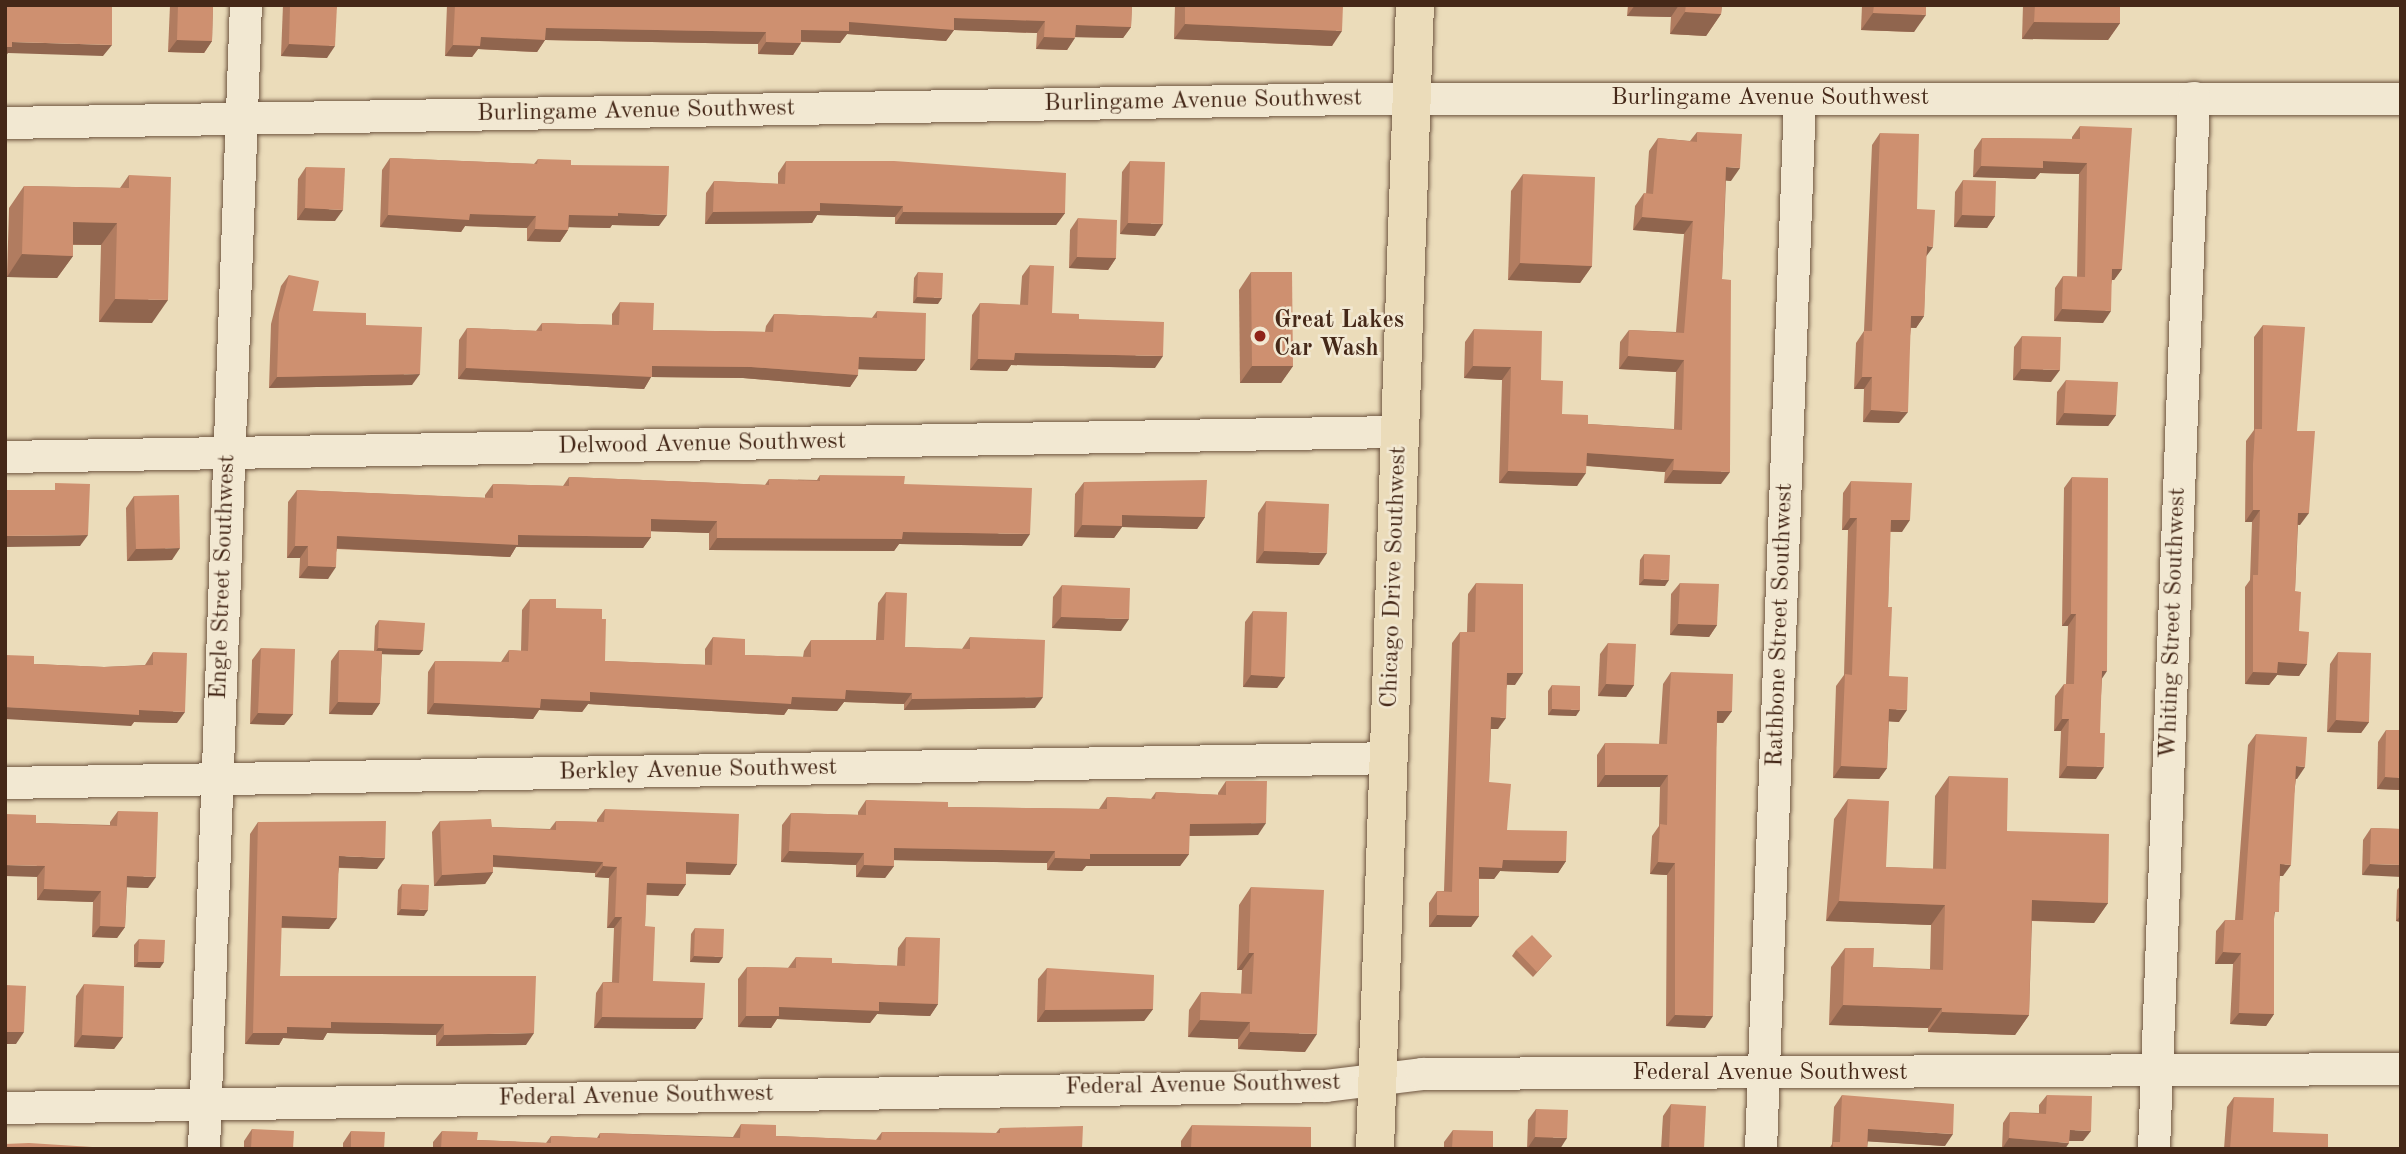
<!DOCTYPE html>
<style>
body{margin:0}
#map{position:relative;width:2406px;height:1154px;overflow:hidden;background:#ebdcba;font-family:"Old Standard TT",serif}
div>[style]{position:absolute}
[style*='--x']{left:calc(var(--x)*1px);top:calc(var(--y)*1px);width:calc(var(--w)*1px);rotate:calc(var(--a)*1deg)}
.roads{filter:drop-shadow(0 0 2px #6e5540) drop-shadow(0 0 2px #6e5540)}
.minor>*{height:32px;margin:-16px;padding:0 16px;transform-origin:16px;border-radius:16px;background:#f2e8d2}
.major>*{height:38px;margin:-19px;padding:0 19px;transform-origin:19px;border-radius:19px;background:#ebdcba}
.wall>*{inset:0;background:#b17c60}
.shaded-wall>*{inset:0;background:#90654e}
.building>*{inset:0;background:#ce9070}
.dots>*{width:19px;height:19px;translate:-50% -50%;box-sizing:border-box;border:4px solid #f2e8d2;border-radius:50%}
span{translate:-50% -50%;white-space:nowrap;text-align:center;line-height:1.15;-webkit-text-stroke:5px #f2e8d2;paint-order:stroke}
.street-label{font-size:24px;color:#452818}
.poi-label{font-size:24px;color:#452818;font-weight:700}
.left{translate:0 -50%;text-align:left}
.frame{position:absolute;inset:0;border:7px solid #452818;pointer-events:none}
</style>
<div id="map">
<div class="roads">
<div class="minor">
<i style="--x:5;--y:123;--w:1345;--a:-1.02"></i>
<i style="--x:1350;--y:99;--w:1051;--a:0"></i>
<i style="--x:5;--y:457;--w:1394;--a:-1.03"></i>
<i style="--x:5;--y:783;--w:1385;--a:-1.03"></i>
<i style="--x:5;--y:1108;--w:1321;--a:-0.95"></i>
<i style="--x:1326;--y:1086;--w:97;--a:-7.1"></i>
<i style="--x:1422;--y:1074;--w:979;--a:-0.29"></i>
<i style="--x:204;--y:1149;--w:1145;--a:-87.9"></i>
<i style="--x:1761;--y:1149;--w:1050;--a:-87.87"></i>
<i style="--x:2154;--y:1149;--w:1052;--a:-87.82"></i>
</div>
<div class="major">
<i style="--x:1375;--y:1149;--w:1145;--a:-88"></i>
</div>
</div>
<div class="wall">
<i style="clip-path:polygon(170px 5px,213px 5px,212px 41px,204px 53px,168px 52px)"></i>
<i style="clip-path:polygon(283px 5px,337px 5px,327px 58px,281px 56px)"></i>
<i style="clip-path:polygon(447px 5px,1132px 5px,1131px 27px,1123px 38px,1075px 37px,1067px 50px,1036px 49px,1037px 33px,954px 30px,946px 41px,847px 34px,840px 43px,801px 42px,793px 55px,758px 54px,758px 44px,545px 40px,537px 52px,478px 49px,472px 57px,445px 56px)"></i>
<i style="clip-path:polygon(1175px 5px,1343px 5px,1332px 46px,1174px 39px)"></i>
<i style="clip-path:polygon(1628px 5px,1722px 5px,1721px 14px,1706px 36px,1670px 34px,1671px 17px,1627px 16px)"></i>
<i style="clip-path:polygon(1862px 5px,1926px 5px,1914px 32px,1861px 30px)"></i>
<i style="clip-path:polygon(2023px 5px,2120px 5px,2120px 23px,2108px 40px,2022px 39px)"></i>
<i style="clip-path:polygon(2080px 126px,2122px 269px,2114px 280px,2112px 280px,2103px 323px,2054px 321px,2055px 288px,2063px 276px,2077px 277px,2079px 174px,2040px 173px,2035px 179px,1973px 177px,1974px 150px,1982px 138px,2072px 139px,2072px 137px)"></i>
<i style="clip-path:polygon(1697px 132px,1731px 181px,1726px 180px,1722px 279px,1721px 484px,1664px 483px,1665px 472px,1586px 466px,1577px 486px,1499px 483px,1502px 380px,1464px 378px,1465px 342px,1474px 329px,1541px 380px,1562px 414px,1588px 424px,1674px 429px,1676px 372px,1619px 369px,1620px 342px,1629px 330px,1676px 332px,1684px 234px,1633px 230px,1635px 206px,1644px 193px,1646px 194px,1649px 151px,1658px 138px,1690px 141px)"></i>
<i style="clip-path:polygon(1880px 133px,1917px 209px,1926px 256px,1924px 316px,1916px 328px,1911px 328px,1899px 423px,1863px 422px,1864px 389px,1854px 389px,1856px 343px,1864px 331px,1872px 145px)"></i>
<i style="clip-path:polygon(390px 158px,534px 164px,538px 159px,571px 165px,659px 226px,612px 225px,610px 228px,569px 227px,568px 230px,560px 242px,527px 241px,527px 228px,465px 226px,461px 232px,380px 227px,382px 170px)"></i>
<i style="clip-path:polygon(786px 161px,1065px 213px,1056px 225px,895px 224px,895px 217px,817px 215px,812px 223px,705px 224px,706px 193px,714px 181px,778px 184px,778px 173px)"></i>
<i style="clip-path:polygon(1130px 161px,1155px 236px,1120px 234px,1122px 172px)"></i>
<i style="clip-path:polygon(306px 167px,335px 221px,297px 220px,298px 179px)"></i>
<i style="clip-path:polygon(1523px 174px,1592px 266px,1580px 283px,1508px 280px,1511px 191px)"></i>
<i style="clip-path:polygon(129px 175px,152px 323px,99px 322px,101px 245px,73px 245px,73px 256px,57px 278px,7px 277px,9px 208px,24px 186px,120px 188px)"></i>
<i style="clip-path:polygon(1963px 180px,1995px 216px,1987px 228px,1954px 227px,1955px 192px)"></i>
<i style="clip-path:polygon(1078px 218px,1116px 258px,1108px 270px,1069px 268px,1070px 230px)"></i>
<i style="clip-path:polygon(1030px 265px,1052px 313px,1079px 319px,1155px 368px,1011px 365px,1007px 371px,970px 370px,972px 315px,980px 303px,1020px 305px,1022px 276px)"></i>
<i style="clip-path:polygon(918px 272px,938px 304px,913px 303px,914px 278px)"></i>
<i style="clip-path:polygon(1251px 272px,1293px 366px,1281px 383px,1240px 383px,1239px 290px)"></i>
<i style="clip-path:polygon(289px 275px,313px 311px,366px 325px,412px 385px,269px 388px,271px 324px,281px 286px)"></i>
<i style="clip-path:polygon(620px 302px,653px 330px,765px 332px,766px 326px,774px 314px,872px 318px,877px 311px,925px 359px,916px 371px,858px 369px,858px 375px,850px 387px,743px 378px,651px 377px,644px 389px,458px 379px,459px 340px,467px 328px,536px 331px,542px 323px,612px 325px,612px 314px)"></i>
<i style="clip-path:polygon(2263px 325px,2297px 431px,2300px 525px,2298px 525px,2295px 591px,2299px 631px,2307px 664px,2299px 676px,2277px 675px,2269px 685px,2245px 684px,2245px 587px,2250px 580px,2252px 522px,2245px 522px,2246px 441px,2254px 430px,2254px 337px)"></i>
<i style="clip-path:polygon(2022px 336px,2051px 382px,2013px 380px,2014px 347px)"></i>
<i style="clip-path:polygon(2066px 380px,2116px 415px,2108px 426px,2056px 425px,2057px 392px)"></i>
<i style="clip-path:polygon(820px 475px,904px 484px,1022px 546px,899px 544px,894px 551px,709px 550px,709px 533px,651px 531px,651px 537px,643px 548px,516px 547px,510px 557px,337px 549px,328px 579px,299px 578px,300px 558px,287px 558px,288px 502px,297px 490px,485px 498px,485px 495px,493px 484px,563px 486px,569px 477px,765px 485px,769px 479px,817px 480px)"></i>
<i style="clip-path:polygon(2072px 477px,2102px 679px,2096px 779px,2059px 778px,2061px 731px,2054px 731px,2055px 696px,2064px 684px,2066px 684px,2068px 626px,2062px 626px,2064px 488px)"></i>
<i style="clip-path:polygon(1851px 481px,1902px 532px,1890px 532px,1888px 607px,1889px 676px,1899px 722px,1889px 721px,1887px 768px,1879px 779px,1833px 778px,1836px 686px,1844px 675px,1848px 530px,1842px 530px,1843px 493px)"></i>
<i style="clip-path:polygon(1084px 482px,1205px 517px,1197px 529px,1122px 527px,1114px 538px,1074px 537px,1075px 494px)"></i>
<i style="clip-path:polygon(134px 496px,172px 560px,127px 561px,126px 508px)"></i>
<i style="clip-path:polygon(1266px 501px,1319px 565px,1256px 563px,1258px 513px)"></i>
<i style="clip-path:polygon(1644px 554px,1665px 586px,1639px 585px,1640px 560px)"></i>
<i style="clip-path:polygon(1476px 583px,1515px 685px,1507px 685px,1498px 729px,1491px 729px,1489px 782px,1507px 830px,1566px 861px,1558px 873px,1500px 871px,1494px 879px,1479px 879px,1479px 916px,1471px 927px,1429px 927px,1429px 903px,1437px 891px,1444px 891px,1452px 643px,1460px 632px,1467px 632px,1468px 594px)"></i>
<i style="clip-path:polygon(1680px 583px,1717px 625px,1709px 637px,1670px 635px,1671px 594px)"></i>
<i style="clip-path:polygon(1062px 585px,1121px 631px,1052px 628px,1053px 597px)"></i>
<i style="clip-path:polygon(886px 592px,905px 647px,962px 649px,970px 637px,1035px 708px,904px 710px,904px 704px,844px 702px,837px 711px,788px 709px,784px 715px,588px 704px,582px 712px,539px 710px,533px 719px,427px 714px,428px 672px,435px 661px,501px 662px,509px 650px,521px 651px,522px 610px,530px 599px,556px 608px,602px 619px,605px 661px,705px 665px,705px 649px,713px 637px,745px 655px,803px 657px,804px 651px,811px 640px,876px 640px,878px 603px)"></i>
<i style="clip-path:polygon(1253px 611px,1285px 677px,1277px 688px,1243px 687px,1245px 622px)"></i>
<i style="clip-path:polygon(379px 620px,423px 650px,419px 655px,382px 654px,380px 703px,372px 715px,329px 714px,331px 661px,339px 650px,374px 651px,375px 626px)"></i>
<i style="clip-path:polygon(1608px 643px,1634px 685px,1626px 697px,1598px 696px,1600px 654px)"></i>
<i style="clip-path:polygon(261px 648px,293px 714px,284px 725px,250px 724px,252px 660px)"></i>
<i style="clip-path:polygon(153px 652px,177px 723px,134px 722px,131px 726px,34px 664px,104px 667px,145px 665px)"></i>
<i style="clip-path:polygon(2338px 652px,2369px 722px,2361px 733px,2327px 732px,2330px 664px)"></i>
<i style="clip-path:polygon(1671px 672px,1732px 711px,1723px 723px,1717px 723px,1705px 1028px,1666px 1026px,1667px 875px,1650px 874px,1652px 836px,1659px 826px,1660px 787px,1597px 787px,1597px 755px,1605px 743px,1659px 744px,1663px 684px)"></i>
<i style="clip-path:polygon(1552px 685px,1576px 716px,1548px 715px,1548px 691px)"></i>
<i style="clip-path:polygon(2386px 730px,2401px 790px,2377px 789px,2378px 742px)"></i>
<i style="clip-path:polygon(2256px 734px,2297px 779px,2296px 779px,2283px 876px,2280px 876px,2274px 919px,2274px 1014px,2266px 1026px,2230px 1024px,2233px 964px,2215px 964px,2216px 931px,2225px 920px,2235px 920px,2248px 745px)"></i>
<i style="clip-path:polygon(1949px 776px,2007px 831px,2108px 903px,2094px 923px,2032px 921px,2029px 1015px,2015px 1035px,1928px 1032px,1928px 1028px,1829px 1025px,1831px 967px,1845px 948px,1873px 967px,1930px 969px,1931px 925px,1826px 921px,1834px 819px,1848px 799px,1886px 867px,1933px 869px,1935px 796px)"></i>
<i style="clip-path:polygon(1226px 781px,1258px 835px,1189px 836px,1189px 854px,1180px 866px,1086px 866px,1082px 871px,1047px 870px,1047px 863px,894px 860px,894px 866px,885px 878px,856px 877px,856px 865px,781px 862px,782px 825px,791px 813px,858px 815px,858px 812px,866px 800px,948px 807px,1099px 809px,1107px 797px,1151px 799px,1156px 792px,1218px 795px,1218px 793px)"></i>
<i style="clip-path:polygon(605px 809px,737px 864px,730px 875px,686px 874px,686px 884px,678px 896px,646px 895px,645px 926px,653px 981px,703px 1018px,695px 1029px,594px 1028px,596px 993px,603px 982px,612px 982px,614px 928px,607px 928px,609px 878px,595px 877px,595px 873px,493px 867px,493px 872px,485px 884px,434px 886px,432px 832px,440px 821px,492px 827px,550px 829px,556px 821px,597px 822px,597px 820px)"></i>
<i style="clip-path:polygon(118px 811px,148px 888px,127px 887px,125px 927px,117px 938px,92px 937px,93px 902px,37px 900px,37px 877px,36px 823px,110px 825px,110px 822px)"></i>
<i style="clip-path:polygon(258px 822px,377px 869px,339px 868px,329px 929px,281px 928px,280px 976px,526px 1045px,436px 1046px,436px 1035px,327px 1033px,323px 1040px,283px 1038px,279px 1045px,245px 1044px,250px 834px)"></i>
<i style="clip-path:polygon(2371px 828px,2401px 829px,2362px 875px,2363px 840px)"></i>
<i style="clip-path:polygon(402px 884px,424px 916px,397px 915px,398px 890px)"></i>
<i style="clip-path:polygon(2401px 885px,2401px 922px,2396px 921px,2397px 890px)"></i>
<i style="clip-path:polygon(1251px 887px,1305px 1052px,1238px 1049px,1238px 1039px,1188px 1037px,1189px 1010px,1201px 992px,1241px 994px,1242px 970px,1237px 970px,1239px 905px)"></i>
<i style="clip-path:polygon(695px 928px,719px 963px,690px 962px,691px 934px)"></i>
<i style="clip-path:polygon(906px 937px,938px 1004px,930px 1016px,877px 1014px,870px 1023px,777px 1019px,771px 1028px,738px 1027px,738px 979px,747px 967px,788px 968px,796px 957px,832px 963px,897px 966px,898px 948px)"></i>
<i style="clip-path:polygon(139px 939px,160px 968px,134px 967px,134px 945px)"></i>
<i style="clip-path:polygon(1516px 950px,1552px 956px,1533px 977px,1512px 956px)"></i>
<i style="clip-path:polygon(1047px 968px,1153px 1009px,1144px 1021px,1037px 1022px,1038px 979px)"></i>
<i style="clip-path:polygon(84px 984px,123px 1037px,114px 1049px,74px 1047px,76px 996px)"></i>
<i style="clip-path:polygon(1842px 1095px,1945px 1146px,1868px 1141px,1867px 1149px,1829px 1149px,1832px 1144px,1834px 1107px)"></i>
<i style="clip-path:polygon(2047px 1095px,2083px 1141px,2069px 1141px,2002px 1149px,2003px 1123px,2010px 1112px,2039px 1113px,2039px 1105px)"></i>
<i style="clip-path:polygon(2234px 1097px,2273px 1132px,2328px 1149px,2224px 1149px,2227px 1107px)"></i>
<i style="clip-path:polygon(1671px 1104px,1704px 1149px,1661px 1149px,1663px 1116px)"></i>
<i style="clip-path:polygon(1536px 1109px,1560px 1149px,1527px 1149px,1528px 1120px)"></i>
<i style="clip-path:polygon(741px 1124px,776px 1136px,876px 1140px,882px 1132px,996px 1133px,1000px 1128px,1082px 1149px,433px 1149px,433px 1142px,442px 1131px,477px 1140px,546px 1143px,551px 1136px,597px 1138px,600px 1133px,733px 1137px)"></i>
<i style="clip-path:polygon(1192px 1125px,1311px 1149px,1181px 1149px,1181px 1141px)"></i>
<i style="clip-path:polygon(252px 1129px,293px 1149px,244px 1149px,244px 1141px)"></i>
<i style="clip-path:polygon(1453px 1130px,1493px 1149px,1444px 1149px,1444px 1142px)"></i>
<i style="clip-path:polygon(351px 1131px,384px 1149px,343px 1149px,343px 1143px)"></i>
</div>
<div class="shaded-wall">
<i style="clip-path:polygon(1635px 5px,1679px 5px,1671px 17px,1627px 16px)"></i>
<i style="clip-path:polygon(1685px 12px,1721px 14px,1706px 36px,1670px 34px)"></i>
<i style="clip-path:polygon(1873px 13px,1926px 15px,1914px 32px,1861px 30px)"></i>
<i style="clip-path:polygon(954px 18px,1045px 21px,1037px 33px,954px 30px,946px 41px,847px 34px,840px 43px,793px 41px,801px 30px,849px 22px)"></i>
<i style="clip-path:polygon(2034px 22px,2120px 23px,2108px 40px,2022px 39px)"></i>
<i style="clip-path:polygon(1185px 24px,1342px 31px,1332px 46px,1174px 39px)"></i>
<i style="clip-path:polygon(1076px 25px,1131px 27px,1123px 38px,1068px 37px)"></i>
<i style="clip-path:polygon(546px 28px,766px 32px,758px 44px,545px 40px,537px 52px,478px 49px,472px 57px,445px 56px,453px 45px,481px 37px)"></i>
<i style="clip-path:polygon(1044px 37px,1075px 38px,1067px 50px,1036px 49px)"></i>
<i style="clip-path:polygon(177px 40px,212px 41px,204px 53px,168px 52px)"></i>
<i style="clip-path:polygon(12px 42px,112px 45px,103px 56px,8px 53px,5px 57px,5px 47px)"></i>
<i style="clip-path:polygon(766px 42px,801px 43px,793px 55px,758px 54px)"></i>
<i style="clip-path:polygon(289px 44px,335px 46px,327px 58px,281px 56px)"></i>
<i style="clip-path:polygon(2043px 161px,2087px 163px,2079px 174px,2040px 173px,2035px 179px,1973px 177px,1981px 166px)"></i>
<i style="clip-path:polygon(1726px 167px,1740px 168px,1731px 181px,1717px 180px)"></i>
<i style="clip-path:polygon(820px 203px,903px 206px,895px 217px,817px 215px,812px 223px,705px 224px,713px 212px)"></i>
<i style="clip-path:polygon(305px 208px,343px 210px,335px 221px,297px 220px)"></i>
<i style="clip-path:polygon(903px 212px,1065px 213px,1056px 225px,895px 224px)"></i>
<i style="clip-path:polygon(618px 213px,667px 215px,659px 226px,612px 225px,610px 228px,561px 227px,569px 215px)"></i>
<i style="clip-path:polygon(470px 214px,536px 216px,527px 228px,465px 226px,461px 232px,380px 227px,388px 215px)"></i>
<i style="clip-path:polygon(1962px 215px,1995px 216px,1987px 228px,1954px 227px)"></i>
<i style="clip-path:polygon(1642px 217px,1693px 221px,1684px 234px,1633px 230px)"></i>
<i style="clip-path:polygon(73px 222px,117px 223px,101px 245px,58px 244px)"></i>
<i style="clip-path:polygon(1128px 223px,1163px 224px,1155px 236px,1120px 234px)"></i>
<i style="clip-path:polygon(535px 229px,568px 230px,560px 242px,527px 241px)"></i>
<i style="clip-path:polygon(1927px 246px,1933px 247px,1925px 258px)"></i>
<i style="clip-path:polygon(22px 254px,73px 256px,57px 278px,7px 277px)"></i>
<i style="clip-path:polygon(1077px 257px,1116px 258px,1108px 270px,1069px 268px)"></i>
<i style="clip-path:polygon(1520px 263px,1592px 266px,1580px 283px,1508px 280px)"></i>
<i style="clip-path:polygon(2112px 269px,2122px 269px,2114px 280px,2104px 280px)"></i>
<i style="clip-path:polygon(917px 297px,942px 298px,938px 304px,913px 303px)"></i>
<i style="clip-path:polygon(115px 299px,168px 300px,152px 323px,99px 322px)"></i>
<i style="clip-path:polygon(2062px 309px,2111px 311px,2103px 323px,2054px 321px)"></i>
<i style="clip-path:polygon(1911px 316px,1924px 316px,1916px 328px,1903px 327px)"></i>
<i style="clip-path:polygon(1015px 353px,1163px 356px,1155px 368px,1011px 365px,1007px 371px,970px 370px,978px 359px)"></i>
<i style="clip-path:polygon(1628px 356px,1684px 360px,1676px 372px,1619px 369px)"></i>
<i style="clip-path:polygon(859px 357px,925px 359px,916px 371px,850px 369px)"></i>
<i style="clip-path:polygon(652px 366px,751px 367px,858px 375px,850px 387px,743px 378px,651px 377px,644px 389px,458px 379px,466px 368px)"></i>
<i style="clip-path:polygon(1252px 366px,1293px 366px,1281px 383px,1240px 383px)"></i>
<i style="clip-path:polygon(1473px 366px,1511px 367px,1502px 380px,1464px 378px)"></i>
<i style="clip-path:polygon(2021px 369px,2060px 370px,2051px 382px,2013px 380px)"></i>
<i style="clip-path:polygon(420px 374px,412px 385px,269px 388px,277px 377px)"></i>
<i style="clip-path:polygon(1862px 377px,1872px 377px,1864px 389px,1854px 389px)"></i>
<i style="clip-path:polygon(1871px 410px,1908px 412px,1899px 423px,1863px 422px)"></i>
<i style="clip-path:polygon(2064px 413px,2116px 415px,2108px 426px,2056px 425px)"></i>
<i style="clip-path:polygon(1587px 453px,1674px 459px,1665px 472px,1578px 465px)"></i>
<i style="clip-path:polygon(1673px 470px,1730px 472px,1721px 484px,1664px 483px)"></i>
<i style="clip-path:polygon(1508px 471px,1586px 473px,1577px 486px,1499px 483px)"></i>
<i style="clip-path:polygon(2253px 510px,2260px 510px,2252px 522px,2245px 522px)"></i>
<i style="clip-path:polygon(2298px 513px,2309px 513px,2300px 525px,2290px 524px)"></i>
<i style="clip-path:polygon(1122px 515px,1205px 517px,1197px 529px,1122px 527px,1114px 538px,1074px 537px,1082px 525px)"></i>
<i style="clip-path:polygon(1850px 518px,1857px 518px,1848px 530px,1842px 530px)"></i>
<i style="clip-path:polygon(651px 519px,717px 521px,709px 533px,643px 531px)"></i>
<i style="clip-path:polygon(1891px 520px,1910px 520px,1902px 532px,1882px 531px)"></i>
<i style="clip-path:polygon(903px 532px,1030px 534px,1022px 546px,899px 544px,894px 551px,709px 550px,717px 538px)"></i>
<i style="clip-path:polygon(88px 535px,80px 546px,5px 547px,5px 536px)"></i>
<i style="clip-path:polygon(518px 535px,651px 537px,643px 548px,516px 547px,510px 557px,329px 548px,337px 536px)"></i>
<i style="clip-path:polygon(295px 546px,308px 546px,300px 558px,287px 558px)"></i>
<i style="clip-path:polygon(180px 548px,172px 560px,127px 561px,136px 549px)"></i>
<i style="clip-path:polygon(1264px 551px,1327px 553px,1319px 565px,1256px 563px)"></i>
<i style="clip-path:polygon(308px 566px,336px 567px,328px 579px,299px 578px)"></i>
<i style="clip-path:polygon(1644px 579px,1669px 580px,1665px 586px,1639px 585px)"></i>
<i style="clip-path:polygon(2071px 614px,2076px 614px,2068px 626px,2062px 626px)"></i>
<i style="clip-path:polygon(1061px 617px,1129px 619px,1121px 631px,1052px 628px)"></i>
<i style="clip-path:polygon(1678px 624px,1717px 625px,1709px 637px,1670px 635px)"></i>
<i style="clip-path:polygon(378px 648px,423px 650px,419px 655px,374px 654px)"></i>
<i style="clip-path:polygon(2278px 662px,2307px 664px,2299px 676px,2277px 675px,2269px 685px,2245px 684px,2253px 672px)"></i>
<i style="clip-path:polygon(2102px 671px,2107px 671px,2099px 683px)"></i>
<i style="clip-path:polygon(1507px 673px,1523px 673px,1515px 685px,1499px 684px)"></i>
<i style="clip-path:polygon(1251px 675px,1285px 677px,1277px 688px,1243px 687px)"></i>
<i style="clip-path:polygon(1606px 684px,1634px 685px,1626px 697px,1598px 696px)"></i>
<i style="clip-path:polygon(846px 690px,912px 693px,904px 704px,844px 702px,837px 711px,788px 709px,784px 715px,588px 704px,582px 712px,539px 710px,533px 719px,427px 714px,434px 703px,541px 699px,590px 692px,792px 697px)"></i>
<i style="clip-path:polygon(1043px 697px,1035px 708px,904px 710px,912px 699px)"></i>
<i style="clip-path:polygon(338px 702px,380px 703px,372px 715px,329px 714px)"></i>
<i style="clip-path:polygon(5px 707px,139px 710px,185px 712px,177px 723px,134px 722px,131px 726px,5px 719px)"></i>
<i style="clip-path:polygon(1552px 709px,1580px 710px,1576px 716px,1548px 715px)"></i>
<i style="clip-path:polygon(1889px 709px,1907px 710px,1899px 722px,1881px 721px)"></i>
<i style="clip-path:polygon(1717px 711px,1732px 711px,1723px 723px,1709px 722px)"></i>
<i style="clip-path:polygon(258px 713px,293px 714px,284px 725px,250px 724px)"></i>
<i style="clip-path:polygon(1491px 717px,1506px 718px,1498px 729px,1483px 729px)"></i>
<i style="clip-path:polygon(2062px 719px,2069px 719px,2061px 731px,2054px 731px)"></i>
<i style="clip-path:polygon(2336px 720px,2369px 722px,2361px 733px,2327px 732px)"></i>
<i style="clip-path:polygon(1841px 766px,1887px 768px,1879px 779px,1833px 778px)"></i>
<i style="clip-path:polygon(2067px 766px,2104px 767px,2096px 779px,2059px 778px)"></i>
<i style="clip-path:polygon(2296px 766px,2305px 767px,2297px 779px,2288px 778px)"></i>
<i style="clip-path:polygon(1605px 775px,1668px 775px,1660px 787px,1597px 787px)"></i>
<i style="clip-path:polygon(2385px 777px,2401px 778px,2401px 790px,2377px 789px)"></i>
<i style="clip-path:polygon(1266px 823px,1258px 835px,1181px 836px,1190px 824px)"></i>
<i style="clip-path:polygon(894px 848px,1055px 851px,1047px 863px,886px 860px)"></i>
<i style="clip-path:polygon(789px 851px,864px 853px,856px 865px,781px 862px)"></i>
<i style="clip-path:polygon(1090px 854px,1189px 854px,1180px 866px,1086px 866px,1082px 871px,1047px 870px,1055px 858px)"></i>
<i style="clip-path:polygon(493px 855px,603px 862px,595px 873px,485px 866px)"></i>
<i style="clip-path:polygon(339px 856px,385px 858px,377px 869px,331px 867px)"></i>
<i style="clip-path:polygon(1503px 860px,1566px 861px,1558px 873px,1500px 871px,1494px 879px,1471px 878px,1479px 867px)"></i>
<i style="clip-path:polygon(686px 862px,737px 864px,730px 875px,679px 873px)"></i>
<i style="clip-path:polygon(1658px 862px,1675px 863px,1667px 875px,1650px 874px)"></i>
<i style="clip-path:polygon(2280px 864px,2291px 865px,2283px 876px,2272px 876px)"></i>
<i style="clip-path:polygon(2370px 864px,2401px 865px,2401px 877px,2362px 875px)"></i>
<i style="clip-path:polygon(5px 865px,45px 866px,37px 877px,5px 876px)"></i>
<i style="clip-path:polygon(864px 865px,894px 866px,885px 878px,856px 877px)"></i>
<i style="clip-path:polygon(603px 866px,617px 867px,609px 878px,595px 877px)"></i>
<i style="clip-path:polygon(493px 872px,485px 884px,434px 886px,442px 875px)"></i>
<i style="clip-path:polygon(127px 876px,156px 877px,148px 888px,119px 887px)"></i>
<i style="clip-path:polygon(647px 883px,686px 884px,678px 896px,639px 894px)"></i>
<i style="clip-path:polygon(44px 889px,101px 891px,93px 902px,37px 900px)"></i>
<i style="clip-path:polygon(2032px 900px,2108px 903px,2094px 923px,2018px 920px)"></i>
<i style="clip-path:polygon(1839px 901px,1945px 905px,1931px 925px,1826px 921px)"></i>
<i style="clip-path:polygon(401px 909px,428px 910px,424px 916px,397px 915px)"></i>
<i style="clip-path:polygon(1437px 915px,1479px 916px,1471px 927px,1429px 927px)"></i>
<i style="clip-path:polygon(2401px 915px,2401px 922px,2396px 921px)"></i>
<i style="clip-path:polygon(282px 916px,337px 918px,329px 929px,274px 927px)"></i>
<i style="clip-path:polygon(615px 917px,622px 917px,614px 928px,607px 928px)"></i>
<i style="clip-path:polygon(100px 926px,125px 927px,117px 938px,92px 937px)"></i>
<i style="clip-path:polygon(2223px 952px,2241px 953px,2233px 964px,2215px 964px)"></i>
<i style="clip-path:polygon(1249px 953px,1254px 953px,1242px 970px,1237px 970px)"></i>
<i style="clip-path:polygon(694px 956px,723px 957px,719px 963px,690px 962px)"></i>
<i style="clip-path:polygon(138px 962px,164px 962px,160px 968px,134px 967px)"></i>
<i style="clip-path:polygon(879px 1002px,938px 1004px,930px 1016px,877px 1014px,870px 1023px,777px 1019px,771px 1028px,738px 1027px,746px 1016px,779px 1007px)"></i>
<i style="clip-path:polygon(1843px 1005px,1942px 1008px,1928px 1028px,1829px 1025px)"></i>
<i style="clip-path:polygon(1153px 1009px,1144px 1021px,1037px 1022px,1045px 1010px)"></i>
<i style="clip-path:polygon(1942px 1012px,2029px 1015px,2015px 1035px,1928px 1032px)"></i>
<i style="clip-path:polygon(2239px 1013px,2274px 1014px,2266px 1026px,2230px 1024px)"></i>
<i style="clip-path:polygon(1675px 1015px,1713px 1016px,1705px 1028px,1666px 1026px)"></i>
<i style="clip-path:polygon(602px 1017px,703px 1018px,695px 1029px,594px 1028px)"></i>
<i style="clip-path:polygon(1200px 1020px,1250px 1022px,1238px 1039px,1188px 1037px)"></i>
<i style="clip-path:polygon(331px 1022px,444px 1024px,436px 1035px,327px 1033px,323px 1040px,283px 1038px,279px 1045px,245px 1044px,253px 1033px,287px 1027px)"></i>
<i style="clip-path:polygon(5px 1032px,24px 1032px,16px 1044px,5px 1044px)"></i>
<i style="clip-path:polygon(1250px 1032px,1317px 1034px,1305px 1052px,1238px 1049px)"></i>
<i style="clip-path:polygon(534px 1033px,526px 1045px,436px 1046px,444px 1035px)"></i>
<i style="clip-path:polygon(82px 1035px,123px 1037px,114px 1049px,74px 1047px)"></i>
<i style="clip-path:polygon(1868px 1129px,1953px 1134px,1945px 1146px,1860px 1141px)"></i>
<i style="clip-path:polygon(2070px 1130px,2091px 1131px,2083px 1141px,2062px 1141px)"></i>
<i style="clip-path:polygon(1535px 1137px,1567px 1138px,1560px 1149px,1527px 1149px)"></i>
<i style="clip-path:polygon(2009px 1138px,2069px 1143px,2065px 1149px,2002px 1149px)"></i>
</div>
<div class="building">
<i style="clip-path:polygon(5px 5px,112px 5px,112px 45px,12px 42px,12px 47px,5px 47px)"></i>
<i style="clip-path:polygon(178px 5px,213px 5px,212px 41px,177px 40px)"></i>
<i style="clip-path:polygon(290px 5px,337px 5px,335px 46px,289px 44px)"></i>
<i style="clip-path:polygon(455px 5px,1132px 5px,1131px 27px,1076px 25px,1075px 38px,1044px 37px,1045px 21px,954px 18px,954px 30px,849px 22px,849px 31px,801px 30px,801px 43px,766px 42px,766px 32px,546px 28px,545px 40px,481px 37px,480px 46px,453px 45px)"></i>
<i style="clip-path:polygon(1185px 5px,1343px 5px,1342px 31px,1185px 24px)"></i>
<i style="clip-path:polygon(1686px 5px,1722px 5px,1721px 14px,1685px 12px)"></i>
<i style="clip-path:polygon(1874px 5px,1926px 5px,1926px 15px,1873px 13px)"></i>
<i style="clip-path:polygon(2035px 5px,2120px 5px,2120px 23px,2034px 22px)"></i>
<i style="clip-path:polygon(2080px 126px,2132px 128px,2122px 269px,2112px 269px,2111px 311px,2062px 309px,2063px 276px,2085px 277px,2087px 163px,2043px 161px,2043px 168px,1981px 166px,1982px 138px,2080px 139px)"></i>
<i style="clip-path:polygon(1697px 132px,1742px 134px,1740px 168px,1726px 167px,1722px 279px,1731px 280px,1730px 472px,1673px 470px,1674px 459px,1587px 453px,1586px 473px,1508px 471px,1511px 367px,1473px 366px,1474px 329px,1542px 331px,1541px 380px,1563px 381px,1562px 414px,1588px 415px,1588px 424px,1682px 430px,1684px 360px,1628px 356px,1629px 330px,1684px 333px,1693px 221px,1642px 217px,1644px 193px,1653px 194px,1658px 138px,1697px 142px)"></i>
<i style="clip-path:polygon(1880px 133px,1919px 134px,1917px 209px,1935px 210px,1933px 247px,1927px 246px,1924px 316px,1911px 316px,1908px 412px,1871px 410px,1872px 377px,1862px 377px,1864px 331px,1872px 331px)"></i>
<i style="clip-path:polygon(390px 158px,537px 164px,538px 159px,571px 160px,571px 165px,669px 166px,667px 215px,618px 213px,618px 216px,569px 215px,568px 230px,535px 229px,536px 216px,470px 214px,469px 220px,388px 215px)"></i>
<i style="clip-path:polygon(786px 161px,894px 161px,1066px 173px,1065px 213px,903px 212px,903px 206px,820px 203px,820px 211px,713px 212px,714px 181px,785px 184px)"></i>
<i style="clip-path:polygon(1130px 161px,1165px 162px,1163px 224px,1128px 223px)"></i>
<i style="clip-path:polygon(306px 167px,345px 168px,343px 210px,305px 208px)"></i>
<i style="clip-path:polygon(1523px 174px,1595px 177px,1592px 266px,1520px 263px)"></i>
<i style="clip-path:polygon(129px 175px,171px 177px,168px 300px,115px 299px,117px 223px,73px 222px,73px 256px,22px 254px,24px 186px,129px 188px)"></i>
<i style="clip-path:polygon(1963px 180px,1996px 181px,1995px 216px,1962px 215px)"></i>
<i style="clip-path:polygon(1078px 218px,1117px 220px,1116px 258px,1077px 257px)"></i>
<i style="clip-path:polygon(1030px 265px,1054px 266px,1052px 313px,1079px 314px,1079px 319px,1164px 322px,1163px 356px,1015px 353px,1014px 360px,978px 359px,980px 303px,1028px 305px)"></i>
<i style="clip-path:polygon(918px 272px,943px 273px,942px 298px,917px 297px)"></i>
<i style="clip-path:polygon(1251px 272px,1292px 272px,1293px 366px,1252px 366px)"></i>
<i style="clip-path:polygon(289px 275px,319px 281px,313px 311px,366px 313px,366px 325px,422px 327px,420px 374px,277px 377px,279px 313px)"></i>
<i style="clip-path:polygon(620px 302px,654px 303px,653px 330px,773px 332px,774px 314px,877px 318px,877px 311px,926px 313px,925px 359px,859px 357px,858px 375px,751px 367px,652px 366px,652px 377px,466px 368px,467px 328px,542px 331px,542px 323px,619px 325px)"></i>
<i style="clip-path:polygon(2263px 325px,2305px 327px,2297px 431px,2315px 431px,2309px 513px,2298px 513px,2295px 591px,2301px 592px,2299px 631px,2309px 632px,2307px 664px,2278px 662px,2277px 673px,2253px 672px,2253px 575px,2258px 575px,2260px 510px,2253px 510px,2253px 464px,2255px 429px,2262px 429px)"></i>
<i style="clip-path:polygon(2022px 336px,2061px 337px,2060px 370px,2021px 369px)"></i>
<i style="clip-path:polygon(2066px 380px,2118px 382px,2116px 415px,2064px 413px)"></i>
<i style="clip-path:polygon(820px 475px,905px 476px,904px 484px,1032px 488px,1030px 534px,903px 532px,902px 539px,717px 538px,717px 521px,651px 519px,651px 537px,518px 535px,518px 545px,337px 536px,336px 567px,308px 566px,308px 546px,295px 546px,297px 490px,493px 498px,493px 484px,569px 486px,569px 477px,769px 485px,769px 479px,820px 481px)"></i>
<i style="clip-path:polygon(2072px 477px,2108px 478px,2107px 671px,2102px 671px,2100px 733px,2105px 733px,2104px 767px,2067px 766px,2069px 719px,2062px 719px,2064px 684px,2074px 684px,2076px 614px,2071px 614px)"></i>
<i style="clip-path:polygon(1207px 480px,1205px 517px,1122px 515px,1122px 526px,1082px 525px,1084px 482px)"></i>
<i style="clip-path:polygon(1851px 481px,1912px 483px,1910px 520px,1891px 520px,1888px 607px,1892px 607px,1889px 676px,1908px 677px,1907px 710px,1889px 709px,1887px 768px,1841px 766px,1845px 674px,1852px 675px,1857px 518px,1850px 518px)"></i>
<i style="clip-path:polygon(55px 483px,90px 484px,88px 535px,5px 536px,5px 490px,55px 490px)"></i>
<i style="clip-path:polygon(179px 495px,180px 548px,136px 549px,134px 496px)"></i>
<i style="clip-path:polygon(1266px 501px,1329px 504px,1327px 553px,1264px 551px)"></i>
<i style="clip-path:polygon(1644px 554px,1670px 555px,1669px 580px,1644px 579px)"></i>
<i style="clip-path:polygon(1476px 583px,1523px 584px,1523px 673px,1507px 673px,1506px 718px,1491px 717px,1489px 782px,1511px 784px,1507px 830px,1567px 831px,1566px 861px,1503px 860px,1502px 868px,1479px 867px,1479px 916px,1437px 915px,1437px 891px,1452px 892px,1460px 632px,1475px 632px)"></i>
<i style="clip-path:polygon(1680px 583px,1719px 584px,1717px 625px,1678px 624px)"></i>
<i style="clip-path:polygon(1062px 585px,1130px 588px,1129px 619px,1061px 617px)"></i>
<i style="clip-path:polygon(886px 592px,907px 593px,905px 647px,970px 649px,970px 637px,1045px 640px,1043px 697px,912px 699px,912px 693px,846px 690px,845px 699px,792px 697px,791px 704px,590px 692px,590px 701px,541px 699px,540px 708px,434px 703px,435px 661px,509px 662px,509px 650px,528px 651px,530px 599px,556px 599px,556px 608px,602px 609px,602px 619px,606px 619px,605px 661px,712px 665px,713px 637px,745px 639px,745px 655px,811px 657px,811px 640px,884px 640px)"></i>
<i style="clip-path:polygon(1253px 611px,1287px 612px,1285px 677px,1251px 675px)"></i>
<i style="clip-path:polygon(379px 620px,425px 623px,423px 650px,378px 648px)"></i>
<i style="clip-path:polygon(1608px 643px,1636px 644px,1634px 685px,1606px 684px)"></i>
<i style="clip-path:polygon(261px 648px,295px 649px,293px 714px,258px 713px)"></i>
<i style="clip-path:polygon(339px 650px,382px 651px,380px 703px,338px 702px)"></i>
<i style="clip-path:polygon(153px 652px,187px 653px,185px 712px,139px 710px,139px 715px,5px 707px,5px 655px,34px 656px,34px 664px,104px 667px,153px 665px)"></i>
<i style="clip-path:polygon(2338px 652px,2371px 653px,2369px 722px,2336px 720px)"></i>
<i style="clip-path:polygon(1671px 672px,1733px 674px,1732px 711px,1717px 711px,1713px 1016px,1675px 1015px,1675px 863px,1658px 862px,1660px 824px,1667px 825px,1668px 775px,1605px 775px,1605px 743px,1667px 744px)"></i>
<i style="clip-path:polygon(1552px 685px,1580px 686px,1580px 710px,1552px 709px)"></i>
<i style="clip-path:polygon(2386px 730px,2401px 730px,2401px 778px,2385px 777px)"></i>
<i style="clip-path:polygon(2256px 734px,2307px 737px,2305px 767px,2296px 766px,2291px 865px,2280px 864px,2279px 912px,2274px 912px,2274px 1014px,2239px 1013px,2241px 953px,2223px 952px,2225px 920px,2243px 920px)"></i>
<i style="clip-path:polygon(1949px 776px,2008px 778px,2007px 831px,2109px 834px,2108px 903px,2032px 900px,2029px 1015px,1942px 1012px,1942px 1008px,1843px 1005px,1845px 948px,1874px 948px,1873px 967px,1943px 970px,1945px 905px,1839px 901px,1848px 799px,1889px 801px,1886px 867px,1946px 869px)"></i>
<i style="clip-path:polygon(1226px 781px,1267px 781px,1266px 823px,1190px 824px,1189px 854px,1090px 854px,1090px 859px,1055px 858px,1055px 851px,894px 848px,894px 866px,864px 865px,864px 853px,789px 851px,791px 813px,866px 815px,866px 800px,948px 802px,948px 807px,1107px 809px,1107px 797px,1155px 799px,1156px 792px,1226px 795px)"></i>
<i style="clip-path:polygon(605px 809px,739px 814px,737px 864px,686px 862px,686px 884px,647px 883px,645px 926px,655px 927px,653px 981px,705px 983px,703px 1018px,602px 1017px,603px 982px,619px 983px,622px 917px,615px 917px,617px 867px,603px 866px,603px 862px,493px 855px,493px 872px,442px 875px,440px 821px,491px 819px,492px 827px,556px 830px,556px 821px,604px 822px)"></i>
<i style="clip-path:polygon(118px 811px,158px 812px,156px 877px,127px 876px,125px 927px,100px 926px,101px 891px,44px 889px,45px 866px,5px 865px,5px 814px,36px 815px,36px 823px,117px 826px)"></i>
<i style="clip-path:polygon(386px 821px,385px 858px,339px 856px,337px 918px,282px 916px,280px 976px,536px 976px,534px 1033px,444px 1035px,444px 1024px,331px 1022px,331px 1028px,287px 1027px,287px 1033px,253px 1033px,258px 822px)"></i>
<i style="clip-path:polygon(2371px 828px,2401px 829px,2401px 865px,2370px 864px)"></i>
<i style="clip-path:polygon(402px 884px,429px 885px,428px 910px,401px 909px)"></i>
<i style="clip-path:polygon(1251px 887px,1324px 890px,1317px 1034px,1250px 1032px,1250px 1022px,1200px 1020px,1201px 992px,1252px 994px,1254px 953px,1249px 953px)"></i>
<i style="clip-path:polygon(695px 928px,724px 929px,723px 957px,694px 956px)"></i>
<i style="clip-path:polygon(1532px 935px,1552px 956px,1537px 972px,1516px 950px)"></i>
<i style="clip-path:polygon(906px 937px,940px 938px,938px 1004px,879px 1002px,879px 1011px,779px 1007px,779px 1016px,746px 1016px,747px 967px,796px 968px,796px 957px,832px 958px,832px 963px,905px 966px)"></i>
<i style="clip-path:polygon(139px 939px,165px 940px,164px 962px,138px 962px)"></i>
<i style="clip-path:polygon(1047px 968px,1154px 975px,1153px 1009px,1045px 1010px)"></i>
<i style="clip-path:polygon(84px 984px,124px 986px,123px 1037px,82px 1035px)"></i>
<i style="clip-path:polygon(5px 985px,26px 986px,24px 1032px,5px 1032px)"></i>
<i style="clip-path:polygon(1842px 1095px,1954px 1104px,1953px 1134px,1868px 1129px,1867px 1149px,1833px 1149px,1833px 1142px,1840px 1142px)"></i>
<i style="clip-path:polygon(2047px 1095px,2092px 1096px,2091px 1131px,2070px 1130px,2069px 1143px,2009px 1138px,2010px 1112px,2046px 1114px)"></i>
<i style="clip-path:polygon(2234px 1097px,2274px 1098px,2273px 1132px,2328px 1134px,2328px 1149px,2230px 1149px)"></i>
<i style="clip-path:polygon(1671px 1104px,1706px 1106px,1704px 1149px,1669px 1149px)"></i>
<i style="clip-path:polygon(1536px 1109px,1568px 1110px,1567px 1138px,1535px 1137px)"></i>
<i style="clip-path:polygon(741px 1124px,776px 1125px,776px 1136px,881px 1140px,882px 1132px,1000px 1133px,1000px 1128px,1083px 1126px,1082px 1149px,441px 1149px,442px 1131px,478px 1132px,477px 1140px,551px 1143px,551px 1136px,600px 1138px,600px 1133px,740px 1138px)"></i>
<i style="clip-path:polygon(1192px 1125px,1311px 1127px,1311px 1149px,1191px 1149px)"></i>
<i style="clip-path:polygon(252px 1129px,294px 1131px,293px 1149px,251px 1149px)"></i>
<i style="clip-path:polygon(1453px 1130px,1493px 1131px,1493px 1149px,1452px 1149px)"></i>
<i style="clip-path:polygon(351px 1131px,385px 1132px,384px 1149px,351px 1149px)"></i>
<i style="clip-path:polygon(29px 1143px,124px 1149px,5px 1149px,5px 1144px)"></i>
</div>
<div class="dots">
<i style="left:1260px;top:336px;background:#8f2418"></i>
</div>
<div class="street-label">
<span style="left:1770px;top:99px">Burlingame Avenue Southwest</span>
<span style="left:1203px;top:102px;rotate:-1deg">Burlingame Avenue Southwest</span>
<span style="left:636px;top:112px;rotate:-1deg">Burlingame Avenue Southwest</span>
<span style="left:702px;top:445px;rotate:-1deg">Delwood Avenue Southwest</span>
<span style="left:224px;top:577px;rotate:-88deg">Engle Street Southwest</span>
<span style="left:1395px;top:577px;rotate:-88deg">Chicago Drive Southwest</span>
<span style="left:2174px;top:623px;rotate:-88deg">Whiting Street Southwest</span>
<span style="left:1781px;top:625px;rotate:-88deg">Rathbone Street Southwest</span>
<span style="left:698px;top:771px;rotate:-1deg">Berkley Avenue Southwest</span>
<span style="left:1770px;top:1074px">Federal Avenue Southwest</span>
<span style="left:1203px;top:1086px;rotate:-1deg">Federal Avenue Southwest</span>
<span style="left:636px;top:1097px;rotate:-1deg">Federal Avenue Southwest</span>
</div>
<div class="poi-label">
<span class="left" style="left:1274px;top:336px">Great Lakes<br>Car Wash</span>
</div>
<div class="frame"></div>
</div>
